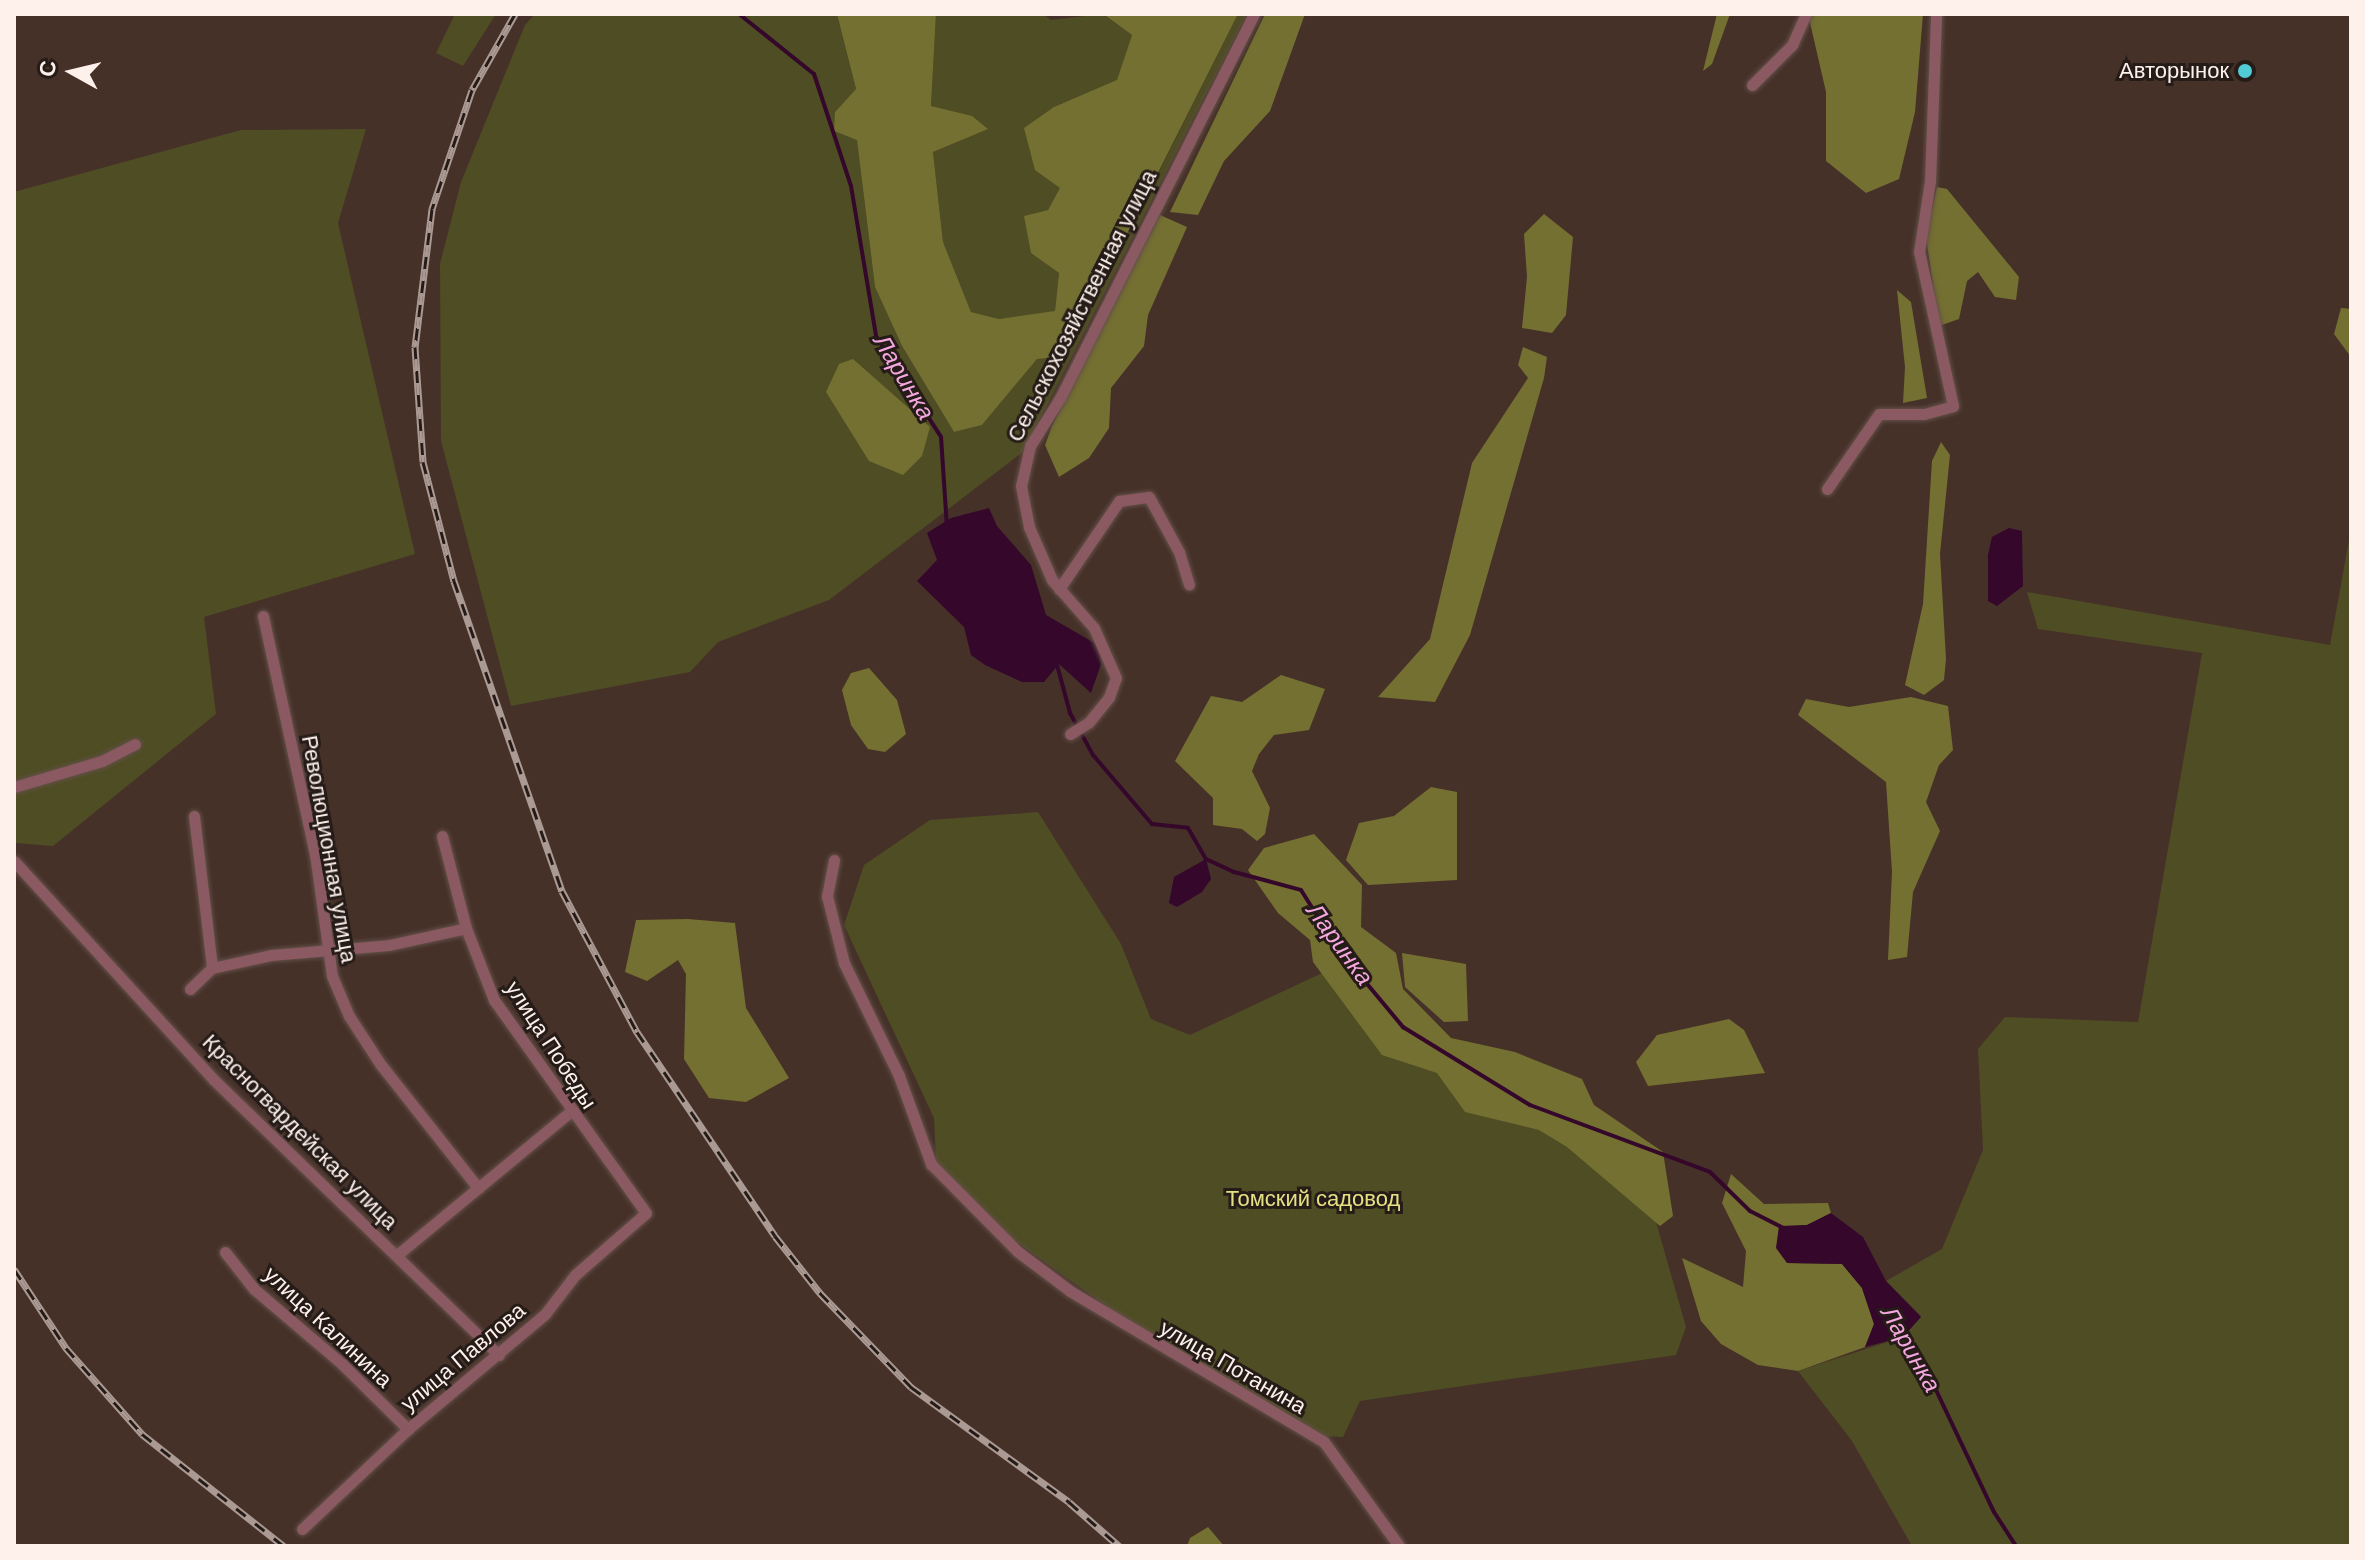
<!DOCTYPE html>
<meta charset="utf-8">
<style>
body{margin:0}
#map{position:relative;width:2365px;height:1560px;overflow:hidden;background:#463129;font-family:"DM Sans",sans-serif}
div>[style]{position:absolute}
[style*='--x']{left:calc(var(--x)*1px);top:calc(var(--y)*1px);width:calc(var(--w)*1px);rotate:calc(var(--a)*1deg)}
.green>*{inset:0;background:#4f4d24}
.forest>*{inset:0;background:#747031}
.water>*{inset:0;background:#34072b}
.stream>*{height:4px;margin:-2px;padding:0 2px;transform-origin:2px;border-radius:2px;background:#34072b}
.roads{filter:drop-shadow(0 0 2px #635048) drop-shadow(0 0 2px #635048)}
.minor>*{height:11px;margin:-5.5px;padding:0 5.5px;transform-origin:5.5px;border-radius:5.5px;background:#8a5961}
.rail>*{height:7px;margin-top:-3.5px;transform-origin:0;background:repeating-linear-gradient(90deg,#251c18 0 12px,#ab9a93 0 24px);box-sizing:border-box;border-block:2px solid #ab9a93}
.dots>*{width:22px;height:22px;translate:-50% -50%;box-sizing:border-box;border:4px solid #251c18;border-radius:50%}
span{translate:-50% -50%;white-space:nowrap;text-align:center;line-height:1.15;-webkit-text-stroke:6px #251c18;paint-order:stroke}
.poi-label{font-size:22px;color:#fef0eb}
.right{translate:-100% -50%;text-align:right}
.street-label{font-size:22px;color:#fef0eb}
.park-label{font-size:22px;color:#e6e084}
.water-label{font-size:24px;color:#f5a8e0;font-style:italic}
.frame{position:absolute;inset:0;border:16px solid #fef0eb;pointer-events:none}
.north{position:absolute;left:32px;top:32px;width:80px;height:80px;-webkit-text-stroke:6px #251c18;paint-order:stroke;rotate:278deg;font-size:22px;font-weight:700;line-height:32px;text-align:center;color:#fef0eb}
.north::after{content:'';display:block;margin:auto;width:28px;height:36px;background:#fef0eb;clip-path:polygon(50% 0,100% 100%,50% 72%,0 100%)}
</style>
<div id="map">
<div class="green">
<i style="clip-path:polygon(455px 14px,496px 14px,463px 66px,436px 53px)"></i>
<i style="clip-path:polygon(535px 14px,837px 14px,856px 89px,835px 112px,857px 139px,875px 287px,902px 346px,954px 432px,982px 425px,1037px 359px,1066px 357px,1238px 14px,1247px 14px,1023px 452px,829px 600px,718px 642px,690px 672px,511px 706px,441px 441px,440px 264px,461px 182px,525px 25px)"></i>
<i style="clip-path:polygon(936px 14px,1043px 14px,1051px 20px,1102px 14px,1132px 35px,1117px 81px,1054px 107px,1061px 188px,1048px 210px,1025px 216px,1031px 253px,1059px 273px,1055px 312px,999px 319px,971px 312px,943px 242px,933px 152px,987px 129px,931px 106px)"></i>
<i style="clip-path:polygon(366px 129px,338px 223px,415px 554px,204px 617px,216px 714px,53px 846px,15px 843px,14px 192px,241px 130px)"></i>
<i style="clip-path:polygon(2351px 529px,2351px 1546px,1912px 1546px,1852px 1441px,1798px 1371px,1903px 1337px,1921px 1316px,1886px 1281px,1942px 1249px,1983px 1150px,1978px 1049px,2005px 1017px,2138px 1022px,2202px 653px,2038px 629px,2027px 592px,2330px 645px)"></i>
<i style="clip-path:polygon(1038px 812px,1121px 944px,1151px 1019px,1190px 1035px,1335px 967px,1648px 1194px,1686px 1327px,1676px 1355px,1360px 1401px,1343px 1437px,1320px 1436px,1137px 1328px,1007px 1235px,936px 1162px,934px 1118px,844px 925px,864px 865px,930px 820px)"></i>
</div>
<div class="forest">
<i style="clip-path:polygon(837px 14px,936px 14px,931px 106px,972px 116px,988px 129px,933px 152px,943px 242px,971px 312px,999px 319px,1055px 311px,1059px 273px,1031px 253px,1024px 216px,1048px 210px,1060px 188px,1035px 170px,1024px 128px,1054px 107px,1117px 80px,1132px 35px,1103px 14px,1238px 14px,1065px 357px,1037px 359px,982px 425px,954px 432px,902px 346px,875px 287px,857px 140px,834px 131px,835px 112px,856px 89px)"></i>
<i style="clip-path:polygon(1265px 14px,1305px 14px,1270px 111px,1224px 161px,1198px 215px,1170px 212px)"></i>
<i style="clip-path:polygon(1717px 14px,1730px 14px,1712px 64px,1703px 71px)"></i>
<i style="clip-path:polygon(1808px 14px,1923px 14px,1915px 112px,1899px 179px,1866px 193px,1826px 161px,1826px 92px)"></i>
<i style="clip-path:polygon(1937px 187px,1947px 189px,2019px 277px,2016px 300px,1995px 297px,1978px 272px,1967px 281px,1959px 319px,1939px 326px,1926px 237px)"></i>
<i style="clip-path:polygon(1544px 214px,1573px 237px,1566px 315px,1552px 333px,1522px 328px,1527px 277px,1524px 234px)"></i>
<i style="clip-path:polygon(1160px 215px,1187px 227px,1148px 315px,1144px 346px,1111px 388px,1109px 428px,1089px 458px,1059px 477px,1045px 445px,1052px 426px)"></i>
<i style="clip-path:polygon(1897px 290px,1911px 302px,1927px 398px,1903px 403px,1905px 367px)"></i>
<i style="clip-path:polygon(2341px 308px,2351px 309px,2351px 357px,2334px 334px)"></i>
<i style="clip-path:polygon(1523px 347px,1547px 357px,1544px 378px,1470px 635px,1435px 702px,1378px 697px,1430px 639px,1472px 463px,1528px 378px,1518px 365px)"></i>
<i style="clip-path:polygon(853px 359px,930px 427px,922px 456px,903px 475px,869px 461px,826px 392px,839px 364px)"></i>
<i style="clip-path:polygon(1941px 442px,1950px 455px,1940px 554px,1946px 659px,1944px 680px,1924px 695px,1905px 685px,1923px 604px,1932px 461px)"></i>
<i style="clip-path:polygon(869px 668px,897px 700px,906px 734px,885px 752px,868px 749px,851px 725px,842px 690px,851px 673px)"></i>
<i style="clip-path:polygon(1281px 675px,1325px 689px,1309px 730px,1274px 735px,1259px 754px,1252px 771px,1270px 808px,1265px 834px,1257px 841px,1242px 829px,1213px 825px,1213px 798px,1175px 761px,1211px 696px,1242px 702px)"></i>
<i style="clip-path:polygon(1911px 697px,1948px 706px,1953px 750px,1939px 765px,1926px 802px,1940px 831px,1913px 892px,1907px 957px,1888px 960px,1892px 872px,1886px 782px,1798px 715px,1806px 699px,1849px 707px)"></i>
<i style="clip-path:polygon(1431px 787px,1457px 792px,1457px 880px,1368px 885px,1346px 860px,1359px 823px,1394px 816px)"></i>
<i style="clip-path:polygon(1314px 834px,1362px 885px,1361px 927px,1396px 953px,1403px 989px,1451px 1038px,1515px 1052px,1582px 1079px,1594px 1105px,1663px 1152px,1673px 1216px,1660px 1226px,1567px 1147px,1539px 1130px,1465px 1112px,1437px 1073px,1382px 1055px,1313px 962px,1310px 940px,1278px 913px,1248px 870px,1264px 848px)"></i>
<i style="clip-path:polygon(688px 919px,735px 923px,746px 1008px,789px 1078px,746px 1102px,709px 1098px,684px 1059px,686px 974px,678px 960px,647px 981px,625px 972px,636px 920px)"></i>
<i style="clip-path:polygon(1402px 953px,1466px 964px,1468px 1021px,1444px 1022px,1405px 987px)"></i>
<i style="clip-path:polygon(1729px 1019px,1744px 1030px,1765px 1073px,1648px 1086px,1636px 1062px,1657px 1035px)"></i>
<i style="clip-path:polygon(1731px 1174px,1764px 1204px,1828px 1203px,1831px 1213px,1807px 1225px,1779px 1227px,1787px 1263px,1842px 1264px,1862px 1288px,1874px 1324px,1865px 1347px,1798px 1371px,1758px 1365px,1721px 1344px,1701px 1321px,1682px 1258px,1743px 1287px,1746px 1251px,1722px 1203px)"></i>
<i style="clip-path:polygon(1208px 1527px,1224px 1546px,1187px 1546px,1190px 1538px)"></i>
</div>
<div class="water">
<i style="clip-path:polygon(989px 508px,997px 526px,1031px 565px,1046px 615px,1098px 645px,1101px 664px,1091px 693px,1059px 664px,1044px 682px,1022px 682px,985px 665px,971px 655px,964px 627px,917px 581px,937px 560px,927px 533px,951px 518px)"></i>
<i style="clip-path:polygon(2009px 528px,2022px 531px,2023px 586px,1997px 606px,1988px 601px,1988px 555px,1992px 537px)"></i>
<i style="clip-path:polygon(1206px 859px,1211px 879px,1202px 892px,1177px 907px,1169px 903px,1174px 877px)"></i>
<i style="clip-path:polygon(1831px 1213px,1863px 1237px,1886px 1281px,1921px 1317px,1903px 1337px,1865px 1347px,1874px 1324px,1862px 1288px,1842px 1264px,1787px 1263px,1776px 1248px,1779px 1226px,1807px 1225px)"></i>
</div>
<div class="stream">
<i style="--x:739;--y:14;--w:96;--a:38.7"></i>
<i style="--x:814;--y:74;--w:118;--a:71.7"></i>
<i style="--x:851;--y:186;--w:152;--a:80.5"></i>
<i style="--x:876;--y:336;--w:120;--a:57.2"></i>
<i style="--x:941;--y:437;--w:90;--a:86.2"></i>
<i style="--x:1056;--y:661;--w:54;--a:74.9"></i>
<i style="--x:1070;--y:713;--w:48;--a:61.3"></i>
<i style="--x:1093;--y:755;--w:91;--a:49.5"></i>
<i style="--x:1152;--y:824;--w:36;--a:6"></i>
<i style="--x:1188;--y:828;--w:36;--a:60"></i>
<i style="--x:1206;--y:859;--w:31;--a:25"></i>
<i style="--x:1234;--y:872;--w:69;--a:15"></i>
<i style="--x:1301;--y:890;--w:70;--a:57.9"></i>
<i style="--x:1338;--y:949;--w:102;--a:50.2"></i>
<i style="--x:1403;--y:1027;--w:149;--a:31.6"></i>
<i style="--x:1530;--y:1105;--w:192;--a:20.4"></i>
<i style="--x:1710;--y:1172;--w:56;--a:44.3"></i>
<i style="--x:1750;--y:1211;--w:37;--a:27"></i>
<i style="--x:1902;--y:1334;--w:42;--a:55.6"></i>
<i style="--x:1926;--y:1369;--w:158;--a:64.6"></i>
<i style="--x:1994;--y:1512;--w:40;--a:57.1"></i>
</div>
<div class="roads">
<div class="minor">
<i style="--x:1752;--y:85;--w:57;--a:-45"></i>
<i style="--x:1792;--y:45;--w:34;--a:-66"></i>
<i style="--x:1827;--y:489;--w:91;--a:-55.3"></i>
<i style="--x:1879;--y:414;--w:45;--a:0"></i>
<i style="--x:1924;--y:414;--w:30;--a:-15"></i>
<i style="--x:1953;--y:406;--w:158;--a:-102.4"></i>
<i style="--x:1919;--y:252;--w:72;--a:-81.2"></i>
<i style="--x:1930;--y:181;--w:167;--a:-87.9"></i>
<i style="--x:1059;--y:589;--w:107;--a:-55.7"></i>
<i style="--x:1119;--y:501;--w:30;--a:-8"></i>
<i style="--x:1149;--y:497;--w:63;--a:61.4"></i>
<i style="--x:1179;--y:552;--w:34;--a:73"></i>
<i style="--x:263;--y:616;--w:244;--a:77.7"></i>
<i style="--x:315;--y:854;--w:123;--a:82.1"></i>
<i style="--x:332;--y:976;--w:43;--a:67"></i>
<i style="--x:349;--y:1016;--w:59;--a:56.9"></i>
<i style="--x:381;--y:1065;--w:157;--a:51.7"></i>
<i style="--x:1070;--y:734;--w:22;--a:-32"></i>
<i style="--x:1089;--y:722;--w:32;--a:-51"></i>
<i style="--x:1109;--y:697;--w:20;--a:-70"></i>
<i style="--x:1116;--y:678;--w:55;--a:-113.7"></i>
<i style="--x:1094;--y:628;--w:64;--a:-131.2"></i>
<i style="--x:1052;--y:580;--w:58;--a:-113.5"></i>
<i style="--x:1029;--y:527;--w:42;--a:-101"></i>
<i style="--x:1021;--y:486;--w:41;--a:-77.3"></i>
<i style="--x:1030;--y:446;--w:57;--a:-58"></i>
<i style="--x:1060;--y:398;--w:430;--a:-63.2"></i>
<i style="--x:14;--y:787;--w:92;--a:-16.5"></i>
<i style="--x:102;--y:761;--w:37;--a:-27"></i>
<i style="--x:194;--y:816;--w:153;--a:83.2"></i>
<i style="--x:834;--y:860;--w:37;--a:101"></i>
<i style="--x:827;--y:896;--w:69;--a:75.8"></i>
<i style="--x:844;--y:963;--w:126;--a:64"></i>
<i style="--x:899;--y:1076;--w:94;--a:70"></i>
<i style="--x:931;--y:1164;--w:122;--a:45.3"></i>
<i style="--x:1017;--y:1251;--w:66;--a:37"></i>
<i style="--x:1070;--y:1291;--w:295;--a:30.7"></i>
<i style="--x:1324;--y:1442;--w:128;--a:54.2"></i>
<i style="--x:14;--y:861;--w:297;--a:47.6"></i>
<i style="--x:214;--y:1080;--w:396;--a:44"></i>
<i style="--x:190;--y:989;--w:30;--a:-44"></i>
<i style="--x:212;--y:968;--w:60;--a:-12.4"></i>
<i style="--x:271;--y:955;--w:118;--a:-4.8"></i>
<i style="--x:389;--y:945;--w:79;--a:-12.4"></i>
<i style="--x:225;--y:1252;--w:47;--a:51.9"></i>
<i style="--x:254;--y:1289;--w:116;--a:40.4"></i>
<i style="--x:342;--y:1364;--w:93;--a:44.6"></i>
<i style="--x:397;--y:1255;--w:224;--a:-39.6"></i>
<i style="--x:302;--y:1529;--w:146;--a:-43.3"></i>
<i style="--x:408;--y:1429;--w:179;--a:-40"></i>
<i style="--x:545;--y:1314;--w:49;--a:-52.4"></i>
<i style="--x:575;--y:1275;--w:94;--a:-41.1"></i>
<i style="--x:646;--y:1213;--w:262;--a:-125.5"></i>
<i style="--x:494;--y:1000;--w:77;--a:-111.3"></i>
<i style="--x:466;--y:928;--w:95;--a:-104.6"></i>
</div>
</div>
<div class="rail">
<i style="--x:515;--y:14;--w:87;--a:119.5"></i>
<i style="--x:472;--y:90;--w:126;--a:108.6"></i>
<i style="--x:432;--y:209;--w:139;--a:97"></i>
<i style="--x:415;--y:347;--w:115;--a:86"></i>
<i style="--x:423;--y:462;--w:123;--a:75.4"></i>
<i style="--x:454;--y:581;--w:328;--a:70.8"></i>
<i style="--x:562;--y:891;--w:160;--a:62"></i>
<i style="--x:637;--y:1032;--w:246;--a:55.9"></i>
<i style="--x:775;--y:1236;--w:73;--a:51.7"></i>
<i style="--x:820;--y:1293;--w:131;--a:45.9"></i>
<i style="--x:911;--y:1387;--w:195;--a:36"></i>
<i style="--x:1069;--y:1502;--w:67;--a:41.3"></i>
<i style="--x:14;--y:1269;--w:95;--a:56.6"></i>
<i style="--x:66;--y:1348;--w:115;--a:48.5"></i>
<i style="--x:142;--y:1434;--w:181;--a:38.3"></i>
</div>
<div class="dots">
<i style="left:2245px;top:71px;background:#51ccd5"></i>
</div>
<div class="poi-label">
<span class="right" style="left:2229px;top:71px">Авторынок</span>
</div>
<div class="street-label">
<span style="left:1082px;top:306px;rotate:-63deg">Сельскохозяйственная улица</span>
<span style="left:329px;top:849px;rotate:80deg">Революционная улица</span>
<span style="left:551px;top:1045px;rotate:57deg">улица Победы</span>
<span style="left:300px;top:1132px;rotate:45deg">Красногвардейская улица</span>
<span style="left:328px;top:1327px;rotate:43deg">улица Калинина</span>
<span style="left:463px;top:1357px;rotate:-40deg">улица Павлова</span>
<span style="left:1233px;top:1367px;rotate:30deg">улица Потанина</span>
</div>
<div class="park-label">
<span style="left:1313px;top:1199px">Томский садовод</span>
</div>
<div class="water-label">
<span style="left:904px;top:377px;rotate:59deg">Ларинка</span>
<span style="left:1340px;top:944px;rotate:54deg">Ларинка</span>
<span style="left:1911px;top:1349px;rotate:60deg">Ларинка</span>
</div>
<div class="frame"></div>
<div class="north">С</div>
</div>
